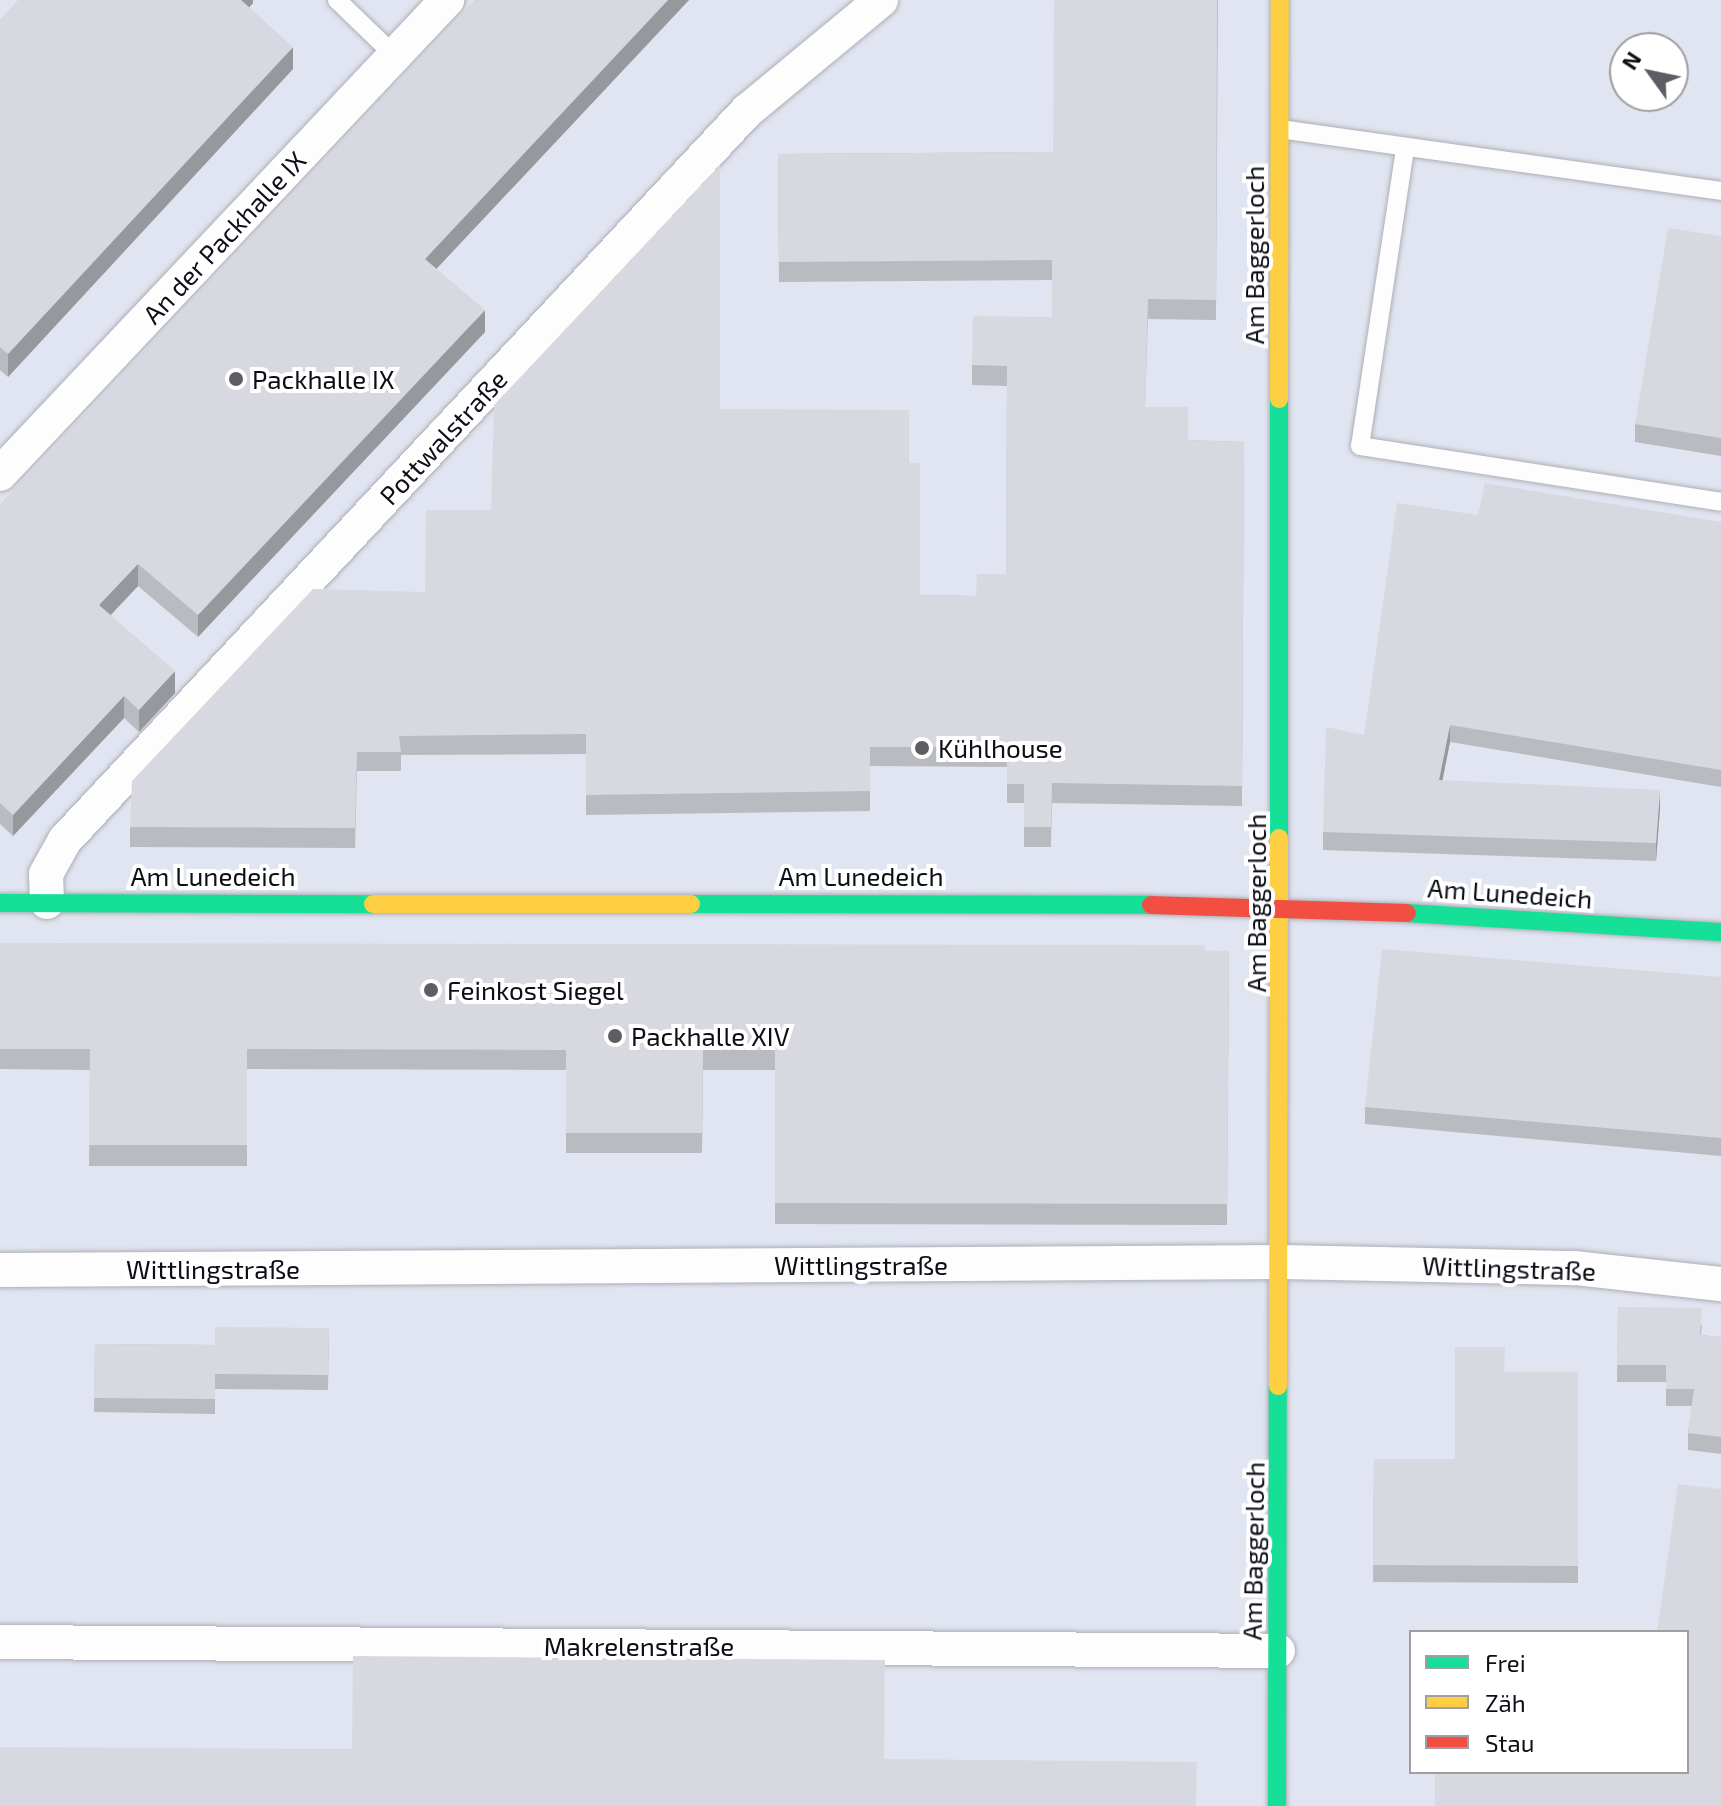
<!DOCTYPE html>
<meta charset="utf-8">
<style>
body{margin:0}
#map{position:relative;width:1721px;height:1806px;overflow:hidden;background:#f2f4fa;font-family:"Exo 2",sans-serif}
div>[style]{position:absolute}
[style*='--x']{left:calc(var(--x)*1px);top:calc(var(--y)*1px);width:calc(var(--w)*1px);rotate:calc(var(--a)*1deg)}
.built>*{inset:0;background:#e1e5f1}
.roads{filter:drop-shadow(0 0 2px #adafb5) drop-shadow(0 0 2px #adafb5)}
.lane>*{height:18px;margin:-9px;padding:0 9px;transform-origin:9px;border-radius:9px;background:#fdfdfe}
.street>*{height:34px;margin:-17px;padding:0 17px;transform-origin:17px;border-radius:17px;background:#fdfdfe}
.fast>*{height:18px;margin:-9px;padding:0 9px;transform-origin:9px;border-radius:9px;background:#16e098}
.slow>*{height:18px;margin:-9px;padding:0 9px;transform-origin:9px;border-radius:9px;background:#ffcf43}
.jam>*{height:18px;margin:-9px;padding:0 9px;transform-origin:9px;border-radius:9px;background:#f24e42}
.wall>*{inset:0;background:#babbc1}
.shaded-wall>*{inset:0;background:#97989d}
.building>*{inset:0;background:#d8d9e0}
.dots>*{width:22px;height:22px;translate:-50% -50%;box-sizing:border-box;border:4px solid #fff;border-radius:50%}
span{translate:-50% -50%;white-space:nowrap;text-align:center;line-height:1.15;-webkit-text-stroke:8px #fff;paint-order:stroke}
.street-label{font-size:26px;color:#0b0e14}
.poi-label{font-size:26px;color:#0b0e14}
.left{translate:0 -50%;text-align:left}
.legend{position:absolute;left:1409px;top:1630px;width:280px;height:144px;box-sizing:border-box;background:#fff;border:2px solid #9d9fa1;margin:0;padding:10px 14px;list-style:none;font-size:24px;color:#0b0e14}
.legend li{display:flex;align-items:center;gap:16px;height:40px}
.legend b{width:40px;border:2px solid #9d9fa1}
.north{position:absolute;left:1609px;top:32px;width:80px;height:80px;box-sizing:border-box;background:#fff;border:2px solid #9d9fa1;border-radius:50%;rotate:303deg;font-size:22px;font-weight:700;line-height:32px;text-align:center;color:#0b0e14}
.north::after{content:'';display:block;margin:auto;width:28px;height:36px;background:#5c5e64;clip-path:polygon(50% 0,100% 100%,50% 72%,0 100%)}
</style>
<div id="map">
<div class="built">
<i style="clip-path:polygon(evenodd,0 0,1721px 0,1721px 1806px,0 1806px,0 0,1625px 48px,1673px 48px,1673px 96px,1625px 96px,1625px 48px,0 0,1411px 1632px,1687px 1632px,1687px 1772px,1411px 1772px,1411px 1632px)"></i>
</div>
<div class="roads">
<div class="lane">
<i style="--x:337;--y:0;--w:81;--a:44"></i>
<i style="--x:1280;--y:129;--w:445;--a:8"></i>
<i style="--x:1405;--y:149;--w:300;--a:98.6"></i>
<i style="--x:1360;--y:446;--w:365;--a:8.8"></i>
</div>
<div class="street">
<i style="--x:0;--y:474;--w:652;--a:-46.68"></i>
<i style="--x:47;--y:902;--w:28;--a:-92"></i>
<i style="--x:46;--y:874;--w:39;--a:-61"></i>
<i style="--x:65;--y:840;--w:998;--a:-46.91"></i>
<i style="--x:747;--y:111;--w:174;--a:-39.6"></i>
<i style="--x:0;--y:1270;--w:1282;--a:-0.36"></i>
<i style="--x:1282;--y:1262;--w:293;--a:1.2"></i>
<i style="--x:1575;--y:1268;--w:147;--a:6.3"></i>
<i style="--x:0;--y:1642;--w:1278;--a:0.4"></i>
</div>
<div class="fast">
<i style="--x:1279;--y:838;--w:439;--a:-90"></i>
<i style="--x:0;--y:903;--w:373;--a:0.2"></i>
<i style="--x:691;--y:904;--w:460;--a:0.1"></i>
<i style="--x:1407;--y:913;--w:315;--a:3.5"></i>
<i style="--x:1277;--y:1806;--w:420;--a:-89.9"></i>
</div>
<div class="slow">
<i style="--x:1279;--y:399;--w:399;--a:-89.9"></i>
<i style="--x:373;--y:904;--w:318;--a:0"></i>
<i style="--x:1278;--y:1386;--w:548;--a:-89.9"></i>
</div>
<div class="jam">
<i style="--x:1151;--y:905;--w:256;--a:1.8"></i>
</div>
</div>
<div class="wall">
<i style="clip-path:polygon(253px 0,253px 3px,249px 7px,293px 69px,8px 377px,0 370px,0 20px)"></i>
<i style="clip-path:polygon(475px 0,689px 0,436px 269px,485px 332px,198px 637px,138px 586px,111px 615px,175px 693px,139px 732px,124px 718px,13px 836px,0 824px,0 505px)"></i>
<i style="clip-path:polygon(1218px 0,1216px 320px,1148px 319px,1145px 407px,1188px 440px,1244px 442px,1242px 806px,1052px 803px,1051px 847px,1024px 847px,1024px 803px,1007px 803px,1007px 767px,870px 766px,870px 811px,586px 815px,586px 754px,401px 755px,401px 771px,357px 771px,355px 848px,130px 847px,130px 827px,425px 592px,491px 510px,720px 409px,909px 463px,920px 595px,976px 596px,1006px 574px,1007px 386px,972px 385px,972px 365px,1052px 317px,1052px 280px,779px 282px,778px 154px,1053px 152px)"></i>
<i style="clip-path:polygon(1721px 236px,1721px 456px,1635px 442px,1635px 424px)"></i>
<i style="clip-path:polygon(1478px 515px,1721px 522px,1721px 787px,1450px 742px,1442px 781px,1660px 808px,1656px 861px,1323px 850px,1323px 832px,1364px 735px)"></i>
<i style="clip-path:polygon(0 943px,1229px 951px,1227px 1225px,775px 1224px,775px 1070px,703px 1070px,702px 1153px,566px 1153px,566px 1070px,247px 1069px,247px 1166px,89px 1166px,90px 1070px,0 1069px)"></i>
<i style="clip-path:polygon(1721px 977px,1721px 1156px,1365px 1124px,1365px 1107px)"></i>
<i style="clip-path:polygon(1618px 1307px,1702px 1325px,1701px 1335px,1721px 1337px,1721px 1454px,1688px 1450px,1688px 1433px,1692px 1406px,1666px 1406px,1666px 1382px,1617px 1382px)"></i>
<i style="clip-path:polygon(329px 1328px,328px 1390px,215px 1389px,215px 1414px,94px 1412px,95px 1344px,215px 1345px)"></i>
<i style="clip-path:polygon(1505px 1372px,1578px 1372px,1578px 1583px,1373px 1582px,1374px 1459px,1455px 1459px)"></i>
</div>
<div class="shaded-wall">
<i style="clip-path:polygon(238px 0,253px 0,253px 3px,238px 20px)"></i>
<i style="clip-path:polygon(668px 0,689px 0,425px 281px,425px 259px)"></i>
<i style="clip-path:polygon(293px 47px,293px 69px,8px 377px,8px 354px)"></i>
<i style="clip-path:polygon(485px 310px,485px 332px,198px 637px,198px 615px)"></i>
<i style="clip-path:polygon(138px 564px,138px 586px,99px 627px,99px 605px)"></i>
<i style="clip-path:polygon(175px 671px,175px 693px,139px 732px,139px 710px)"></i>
<i style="clip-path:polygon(124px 696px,124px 718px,13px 836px,13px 815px)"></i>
<i style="clip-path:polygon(1450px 725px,1450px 742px,1439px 798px,1439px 780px)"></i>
<i style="clip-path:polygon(1660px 790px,1660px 808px,1656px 861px,1656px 843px)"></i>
</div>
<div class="building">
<i style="clip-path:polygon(18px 0,241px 0,293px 47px,8px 354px,0 347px,0 20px)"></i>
<i style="clip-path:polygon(475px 0,668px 0,425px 259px,485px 310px,198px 615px,138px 564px,99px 605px,175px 671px,139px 710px,124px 696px,13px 815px,0 803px,0 505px)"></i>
<i style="clip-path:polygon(1054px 0,1217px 0,1216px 300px,1148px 299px,1145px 407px,1188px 407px,1188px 440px,1244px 442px,1242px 786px,1052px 783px,1051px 827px,1024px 827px,1024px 784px,1007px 784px,1007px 747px,870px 747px,870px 791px,586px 795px,586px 734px,399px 736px,401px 752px,357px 752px,355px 828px,130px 827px,132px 781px,313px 589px,425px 592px,426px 510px,491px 510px,494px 405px,720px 165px,720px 409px,909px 410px,909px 463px,920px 463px,920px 595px,976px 596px,977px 574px,1006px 574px,1007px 366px,972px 365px,973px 316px,1052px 317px,1052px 260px,779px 262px,778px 154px,1053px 152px)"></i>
<i style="clip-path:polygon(1668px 228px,1721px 236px,1721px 438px,1635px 424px)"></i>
<i style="clip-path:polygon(1485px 483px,1721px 522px,1721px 770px,1450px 725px,1439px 780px,1660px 790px,1656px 843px,1323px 832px,1326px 727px,1364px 735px,1397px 503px,1478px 515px)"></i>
<i style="clip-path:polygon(0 943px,1205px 945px,1205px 951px,1229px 951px,1227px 1204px,775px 1203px,775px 1050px,703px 1050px,702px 1133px,566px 1133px,566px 1050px,247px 1049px,247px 1145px,89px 1145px,90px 1049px,0 1049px)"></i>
<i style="clip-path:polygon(1382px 949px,1721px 977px,1721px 1138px,1365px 1107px)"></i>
<i style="clip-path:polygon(1618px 1307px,1702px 1308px,1700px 1335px,1721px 1337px,1721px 1437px,1688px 1433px,1694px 1389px,1666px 1389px,1666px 1365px,1617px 1365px)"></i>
<i style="clip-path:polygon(215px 1327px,329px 1328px,328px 1375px,215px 1374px,215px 1399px,94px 1398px,95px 1344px,215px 1345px)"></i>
<i style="clip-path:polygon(1455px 1347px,1505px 1347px,1504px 1372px,1578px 1372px,1578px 1566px,1373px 1565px,1374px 1459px,1455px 1459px)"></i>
<i style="clip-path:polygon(1678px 1484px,1721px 1489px,1721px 1806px,1435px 1806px,1435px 1772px,1687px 1772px,1687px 1632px,1566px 1632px,1657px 1632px)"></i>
<i style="clip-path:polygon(353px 1656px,885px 1660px,884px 1759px,1197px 1762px,1196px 1806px,0 1806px,0 1747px,352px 1749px)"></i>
</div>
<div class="dots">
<i style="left:236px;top:379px;background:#5c5e64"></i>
<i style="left:922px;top:748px;background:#5c5e64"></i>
<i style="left:431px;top:990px;background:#5c5e64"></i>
<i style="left:615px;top:1036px;background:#5c5e64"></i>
</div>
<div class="street-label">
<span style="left:224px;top:237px;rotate:-47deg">An der Packhalle IX</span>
<span style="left:1254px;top:255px;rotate:-90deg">Am Baggerloch</span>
<span style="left:443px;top:437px;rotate:-47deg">Pottwalstraße</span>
<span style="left:213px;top:876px">Am Lunedeich</span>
<span style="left:861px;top:876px">Am Lunedeich</span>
<span style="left:1510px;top:893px;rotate:4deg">Am Lunedeich</span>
<span style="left:1256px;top:903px;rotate:-90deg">Am Baggerloch</span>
<span style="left:861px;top:1265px">Wittlingstraße</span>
<span style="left:1509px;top:1268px;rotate:2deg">Wittlingstraße</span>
<span style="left:213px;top:1269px">Wittlingstraße</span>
<span style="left:1253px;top:1551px;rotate:-89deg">Am Baggerloch</span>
<span style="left:639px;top:1646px">Makrelenstraße</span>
</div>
<div class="poi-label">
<span class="left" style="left:252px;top:379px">Packhalle IX</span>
<span class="left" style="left:938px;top:748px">Kühlhouse</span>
<span class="left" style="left:447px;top:990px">Feinkost Siegel</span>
<span class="left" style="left:631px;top:1036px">Packhalle XIV</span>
</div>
<ul class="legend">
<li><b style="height:10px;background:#16e098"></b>Frei</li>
<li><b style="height:10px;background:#ffcf43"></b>Zäh</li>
<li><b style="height:10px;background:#f24e42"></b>Stau</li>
</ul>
<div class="north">N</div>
</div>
